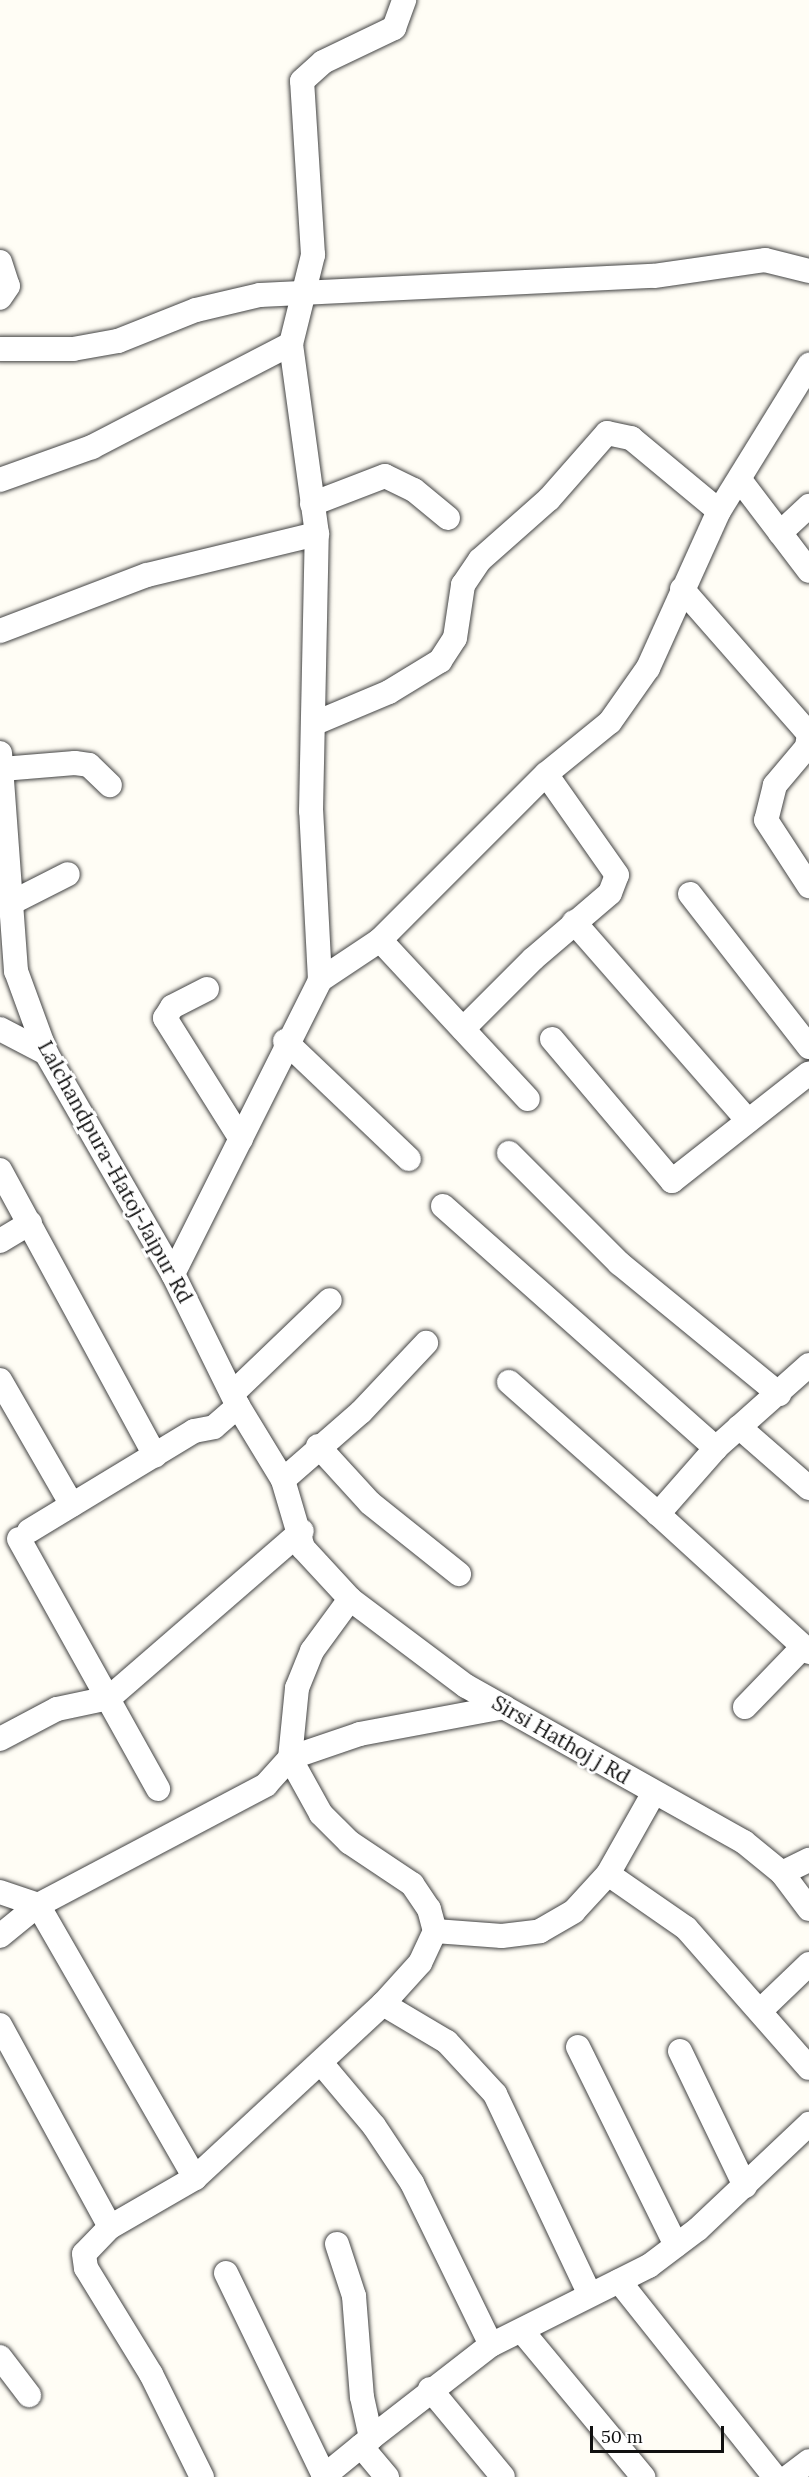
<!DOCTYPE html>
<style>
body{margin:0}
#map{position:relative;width:809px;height:2477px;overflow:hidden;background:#fffdf5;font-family:Lora,serif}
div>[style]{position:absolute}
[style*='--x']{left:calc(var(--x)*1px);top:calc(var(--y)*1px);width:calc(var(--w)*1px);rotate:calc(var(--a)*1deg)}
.roads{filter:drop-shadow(0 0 2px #444) drop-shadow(0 0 2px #444)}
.minor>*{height:24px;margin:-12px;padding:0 12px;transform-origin:12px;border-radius:12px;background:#fff}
span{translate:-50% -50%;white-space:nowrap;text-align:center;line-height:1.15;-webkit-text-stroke:6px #fff;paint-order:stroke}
.street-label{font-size:21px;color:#111}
.scale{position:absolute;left:590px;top:2426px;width:134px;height:27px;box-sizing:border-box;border:3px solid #111;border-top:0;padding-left:8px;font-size:18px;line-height:21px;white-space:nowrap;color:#111;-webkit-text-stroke:4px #fff;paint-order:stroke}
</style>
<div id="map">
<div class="roads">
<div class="minor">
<i style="--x:0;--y:262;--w:25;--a:72"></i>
<i style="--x:8;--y:286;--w:14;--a:124"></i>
<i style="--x:0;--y:349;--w:73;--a:0"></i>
<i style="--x:73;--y:349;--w:46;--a:-10.1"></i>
<i style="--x:118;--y:341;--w:84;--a:-21.7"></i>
<i style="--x:196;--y:310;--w:66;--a:-13.2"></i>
<i style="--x:260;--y:295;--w:394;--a:-2.8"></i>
<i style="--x:654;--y:276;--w:112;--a:-8.2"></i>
<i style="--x:765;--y:260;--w:45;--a:14"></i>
<i style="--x:0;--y:480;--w:98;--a:-19.7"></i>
<i style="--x:92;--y:447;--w:224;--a:-27.4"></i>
<i style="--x:740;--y:480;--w:114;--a:52.8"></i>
<i style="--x:312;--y:504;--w:78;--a:-21"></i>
<i style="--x:385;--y:476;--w:32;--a:26"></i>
<i style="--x:414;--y:490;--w:44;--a:39.5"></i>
<i style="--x:780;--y:533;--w:40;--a:-43"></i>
<i style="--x:682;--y:589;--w:193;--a:48.8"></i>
<i style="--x:0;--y:631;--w:157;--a:-20.9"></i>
<i style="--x:147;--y:575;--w:175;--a:-13.6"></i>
<i style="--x:313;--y:724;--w:82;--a:-22.8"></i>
<i style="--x:389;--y:692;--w:60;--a:-31.3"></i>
<i style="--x:440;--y:661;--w:27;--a:-57"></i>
<i style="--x:455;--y:638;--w:54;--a:-81.4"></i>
<i style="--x:463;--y:585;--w:30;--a:-56"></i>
<i style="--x:480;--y:560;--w:92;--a:-41.5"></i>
<i style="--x:549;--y:499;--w:88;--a:-48.7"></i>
<i style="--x:607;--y:433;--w:25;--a:12"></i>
<i style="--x:631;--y:438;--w:114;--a:39.7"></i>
<i style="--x:809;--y:734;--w:13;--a:99"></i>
<i style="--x:807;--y:747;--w:50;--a:130.1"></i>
<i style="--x:775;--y:785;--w:36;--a:104"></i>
<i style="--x:766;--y:820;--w:79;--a:56.9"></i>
<i style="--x:0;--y:753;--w:219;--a:85.8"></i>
<i style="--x:16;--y:971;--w:87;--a:69.9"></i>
<i style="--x:46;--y:1053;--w:255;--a:60.1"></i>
<i style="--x:173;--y:1274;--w:147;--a:63.8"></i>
<i style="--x:238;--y:1406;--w:87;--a:58.7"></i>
<i style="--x:283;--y:1480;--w:71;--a:73.6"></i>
<i style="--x:303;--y:1548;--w:69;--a:47.3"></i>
<i style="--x:350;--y:1599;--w:145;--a:36.9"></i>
<i style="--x:466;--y:1686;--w:319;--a:29.3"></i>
<i style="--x:744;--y:1842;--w:49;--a:39.2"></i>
<i style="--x:782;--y:1873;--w:45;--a:53.1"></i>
<i style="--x:2;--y:769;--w:73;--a:-4.7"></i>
<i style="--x:75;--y:763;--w:14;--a:8"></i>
<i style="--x:89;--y:765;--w:29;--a:44"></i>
<i style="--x:690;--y:894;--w:194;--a:52.1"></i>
<i style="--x:7;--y:905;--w:68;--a:-26.9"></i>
<i style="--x:574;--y:922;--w:264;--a:48.8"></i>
<i style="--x:380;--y:940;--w:217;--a:47.1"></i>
<i style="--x:320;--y:980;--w:169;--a:-93"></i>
<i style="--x:311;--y:811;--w:277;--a:-88.8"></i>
<i style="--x:317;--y:534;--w:192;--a:-97.8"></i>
<i style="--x:291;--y:344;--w:92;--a:-76.1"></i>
<i style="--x:313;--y:255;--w:174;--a:-93.6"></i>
<i style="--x:302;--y:81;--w:28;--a:-42"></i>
<i style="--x:323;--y:62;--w:79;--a:-25.6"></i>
<i style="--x:394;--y:28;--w:30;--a:-70"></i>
<i style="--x:207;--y:989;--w:39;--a:153"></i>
<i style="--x:172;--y:1007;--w:13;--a:122"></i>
<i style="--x:165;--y:1018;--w:143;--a:57.9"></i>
<i style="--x:0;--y:1029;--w:52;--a:27.6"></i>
<i style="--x:463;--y:1029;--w:99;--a:-45"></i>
<i style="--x:533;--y:959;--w:101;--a:-40.6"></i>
<i style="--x:610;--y:893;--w:19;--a:-69"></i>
<i style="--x:617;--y:875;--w:123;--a:-125.1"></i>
<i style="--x:552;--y:1039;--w:186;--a:49.8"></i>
<i style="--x:672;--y:1181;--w:174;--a:-38.2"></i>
<i style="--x:285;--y:1041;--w:171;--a:43.6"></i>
<i style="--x:509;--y:1153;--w:156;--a:45"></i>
<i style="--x:619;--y:1263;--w:207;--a:39.3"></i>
<i style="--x:0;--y:1170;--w:325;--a:61.5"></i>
<i style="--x:443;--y:1206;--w:365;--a:41.6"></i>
<i style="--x:0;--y:1241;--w:35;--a:-31"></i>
<i style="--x:173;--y:1274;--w:329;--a:-63.4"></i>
<i style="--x:320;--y:980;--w:72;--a:-33.7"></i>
<i style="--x:380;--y:940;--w:235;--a:-45"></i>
<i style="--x:546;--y:774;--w:82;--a:-39.1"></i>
<i style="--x:610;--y:722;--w:66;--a:-54.9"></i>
<i style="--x:648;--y:668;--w:172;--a:-65.7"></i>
<i style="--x:719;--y:511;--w:172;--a:-58.3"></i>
<i style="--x:809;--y:1365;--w:125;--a:138.3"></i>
<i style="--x:716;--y:1448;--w:88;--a:131.3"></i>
<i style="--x:658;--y:1514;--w:205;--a:42.4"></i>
<i style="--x:0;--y:1380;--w:144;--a:60.1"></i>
<i style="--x:509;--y:1382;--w:199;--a:41.5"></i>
<i style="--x:233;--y:1393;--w:134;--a:-43.8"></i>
<i style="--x:739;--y:1427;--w:93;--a:41.1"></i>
<i style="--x:318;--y:1446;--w:77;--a:47.6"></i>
<i style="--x:370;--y:1503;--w:114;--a:38.6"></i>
<i style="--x:283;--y:1480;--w:103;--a:-41.1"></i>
<i style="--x:361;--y:1412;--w:95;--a:-46.7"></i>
<i style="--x:29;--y:1531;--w:193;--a:-31.2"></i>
<i style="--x:194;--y:1431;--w:20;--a:-11"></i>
<i style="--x:214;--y:1427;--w:32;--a:-41"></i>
<i style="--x:19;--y:1539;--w:286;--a:60.9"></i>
<i style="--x:350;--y:1599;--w:64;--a:126.2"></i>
<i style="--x:312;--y:1651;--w:40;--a:112"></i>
<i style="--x:297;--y:1688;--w:70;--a:95.7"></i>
<i style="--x:290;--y:1758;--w:36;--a:132"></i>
<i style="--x:266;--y:1785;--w:258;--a:152.2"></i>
<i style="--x:38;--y:1905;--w:315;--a:60.1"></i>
<i style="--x:195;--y:2178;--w:256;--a:-42.8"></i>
<i style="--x:504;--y:1707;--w:147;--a:169.4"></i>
<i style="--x:360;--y:1734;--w:74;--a:161.1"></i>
<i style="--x:290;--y:1758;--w:64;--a:61"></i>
<i style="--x:321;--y:1814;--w:40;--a:45"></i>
<i style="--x:349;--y:1842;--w:76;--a:33.7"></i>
<i style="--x:412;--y:1884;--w:30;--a:56"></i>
<i style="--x:429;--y:1909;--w:23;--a:75"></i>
<i style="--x:435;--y:1931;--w:35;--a:115"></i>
<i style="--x:420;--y:1963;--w:55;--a:132.1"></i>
<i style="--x:383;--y:2004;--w:74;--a:30.7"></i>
<i style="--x:447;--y:2042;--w:71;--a:47.3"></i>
<i style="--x:495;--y:2094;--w:220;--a:64.7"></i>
<i style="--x:745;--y:1707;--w:83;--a:-46"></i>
<i style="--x:0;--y:1739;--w:64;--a:-27.8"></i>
<i style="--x:57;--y:1709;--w:53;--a:-11.9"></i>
<i style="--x:109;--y:1698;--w:255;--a:-40.9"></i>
<i style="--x:782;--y:1873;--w:30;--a:-26"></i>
<i style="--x:608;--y:1874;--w:92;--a:-60.6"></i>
<i style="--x:0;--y:1892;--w:40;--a:18.9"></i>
<i style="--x:435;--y:1931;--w:67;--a:4.3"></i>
<i style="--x:502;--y:1936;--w:38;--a:-7"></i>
<i style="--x:540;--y:1931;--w:39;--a:-30"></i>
<i style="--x:574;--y:1911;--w:50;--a:-47.4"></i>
<i style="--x:608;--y:1874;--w:95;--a:34.7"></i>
<i style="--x:686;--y:1928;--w:186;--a:48.7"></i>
<i style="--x:0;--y:1936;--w:49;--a:-39.2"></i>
<i style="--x:760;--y:2011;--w:68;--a:-43.8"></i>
<i style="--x:0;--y:2025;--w:230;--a:61.4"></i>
<i style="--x:578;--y:2047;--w:221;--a:63.7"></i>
<i style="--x:680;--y:2051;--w:150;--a:64.3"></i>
<i style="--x:321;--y:2063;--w:82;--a:49.9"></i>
<i style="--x:374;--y:2126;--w:69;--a:56.3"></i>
<i style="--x:412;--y:2183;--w:180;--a:64"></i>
<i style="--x:195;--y:2178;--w:98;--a:150"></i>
<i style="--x:110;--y:2227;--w:37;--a:134"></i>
<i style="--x:84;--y:2254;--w:14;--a:82"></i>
<i style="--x:86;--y:2268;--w:124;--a:58.5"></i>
<i style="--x:151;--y:2374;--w:115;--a:63.7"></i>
<i style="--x:337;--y:2244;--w:55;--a:71.9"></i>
<i style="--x:354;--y:2296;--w:101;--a:85.5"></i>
<i style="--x:362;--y:2397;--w:42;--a:77.6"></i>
<i style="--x:226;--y:2273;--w:225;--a:64.2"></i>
<i style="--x:619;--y:2281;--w:251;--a:51.5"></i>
<i style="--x:522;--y:2331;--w:190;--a:50.3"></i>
<i style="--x:0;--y:2357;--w:48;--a:52.7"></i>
<i style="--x:430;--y:2389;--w:114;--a:50.3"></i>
<i style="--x:323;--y:2477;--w:49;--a:-39.2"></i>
<i style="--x:387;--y:2477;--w:40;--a:-130"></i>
<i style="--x:361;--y:2446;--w:13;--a:-39"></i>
<i style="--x:371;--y:2438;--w:152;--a:-37.8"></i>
<i style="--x:491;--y:2345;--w:177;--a:-26.6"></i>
<i style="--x:649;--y:2266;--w:61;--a:-37.1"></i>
<i style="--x:698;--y:2229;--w:153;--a:-43.4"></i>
<i style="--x:788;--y:2477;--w:26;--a:-37"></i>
</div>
</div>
<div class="street-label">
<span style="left:115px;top:1172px;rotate:61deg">Lalchandpura-Hatoj-Jaipur Rd</span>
<span style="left:561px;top:1740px;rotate:30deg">Sirsi Hathoj j Rd</span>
</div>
<div class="scale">50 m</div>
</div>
